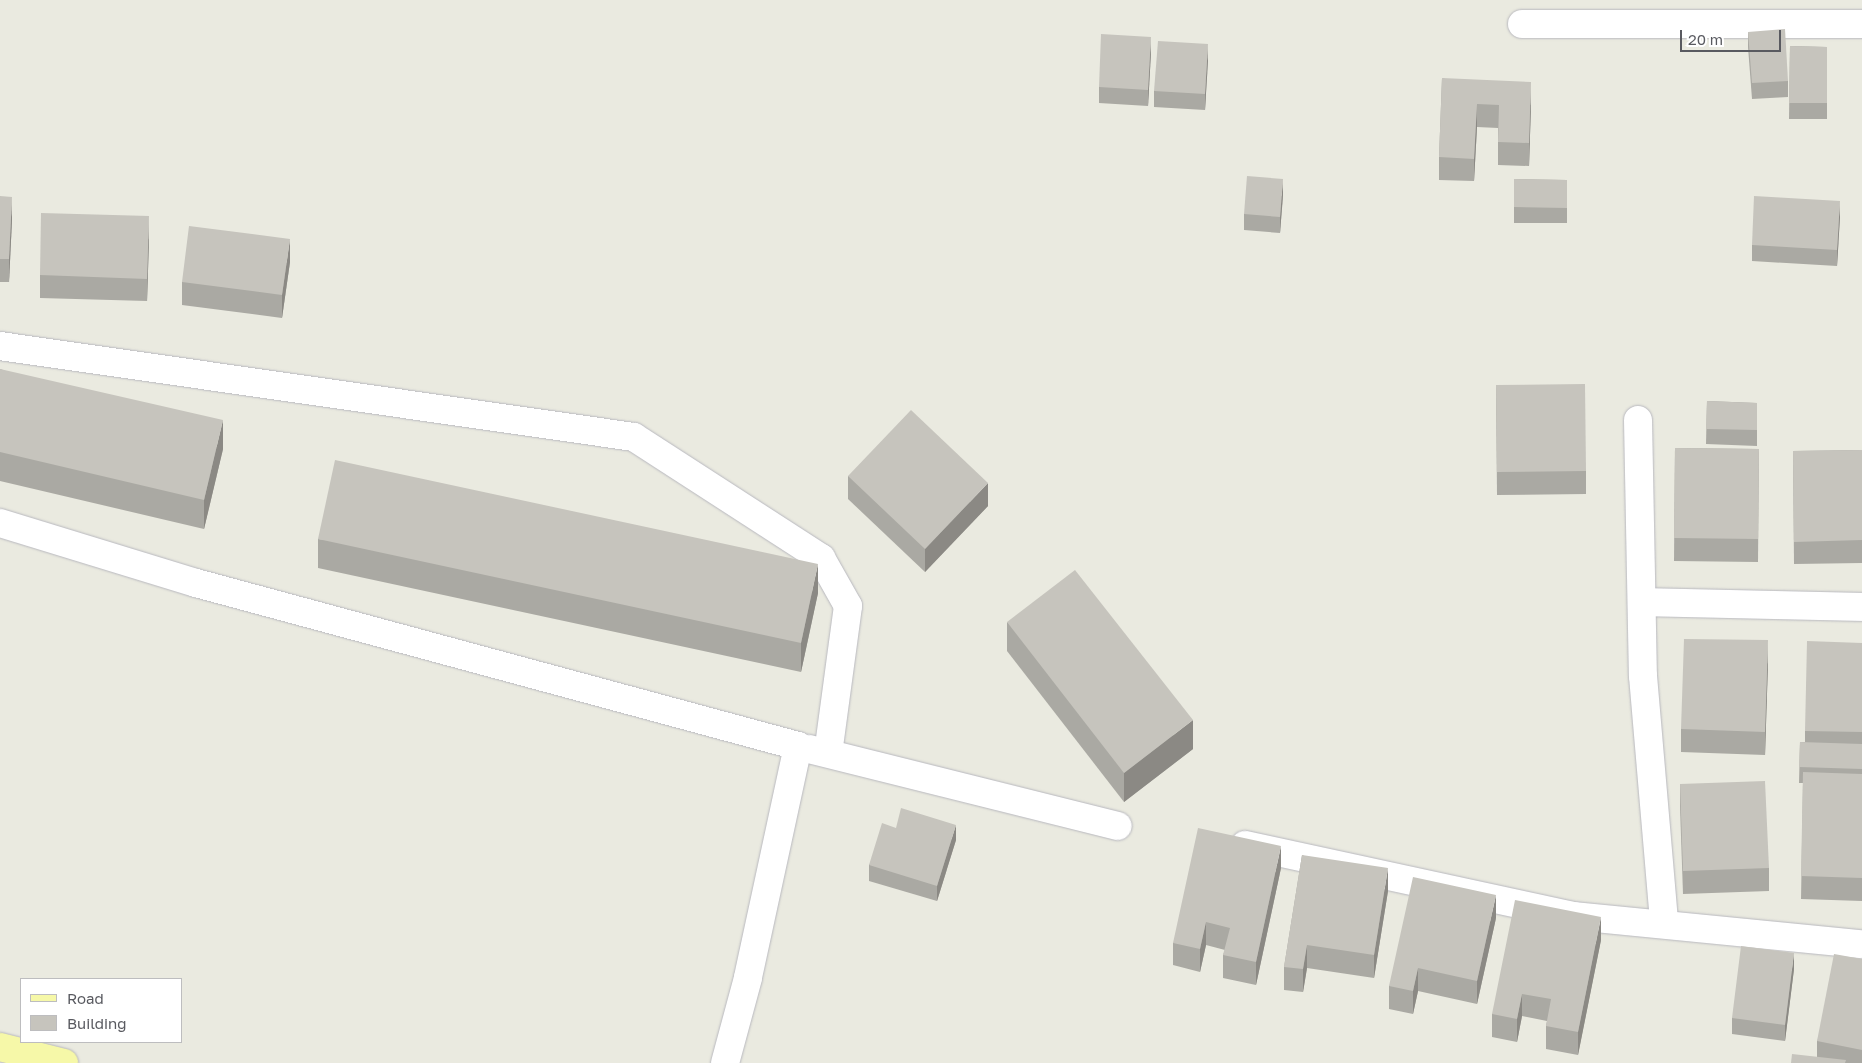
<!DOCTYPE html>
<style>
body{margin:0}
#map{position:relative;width:1862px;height:1063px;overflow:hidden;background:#eaeae0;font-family:"Golos Text",sans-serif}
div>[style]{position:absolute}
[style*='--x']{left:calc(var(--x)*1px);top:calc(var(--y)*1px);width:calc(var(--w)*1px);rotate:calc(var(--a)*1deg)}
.roads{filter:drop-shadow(0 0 1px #b8b8be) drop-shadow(0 0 1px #b8b8be)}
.minor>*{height:28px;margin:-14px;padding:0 14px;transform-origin:14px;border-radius:14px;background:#fff}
.major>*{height:28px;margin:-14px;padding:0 14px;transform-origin:14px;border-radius:14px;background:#f6f8a8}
.wall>*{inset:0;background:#aaa9a3}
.shaded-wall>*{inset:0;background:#8b8984}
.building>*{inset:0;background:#c6c4bd}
span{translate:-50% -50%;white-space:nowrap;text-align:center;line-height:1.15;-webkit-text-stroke:4px #fff;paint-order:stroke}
.legend{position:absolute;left:20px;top:978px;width:162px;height:65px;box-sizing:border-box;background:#fff;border:1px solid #bdbdbf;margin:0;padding:6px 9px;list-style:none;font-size:15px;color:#595a60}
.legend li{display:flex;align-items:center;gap:10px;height:25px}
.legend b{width:25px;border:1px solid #bdbdbf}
.scale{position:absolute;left:1680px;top:30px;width:101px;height:22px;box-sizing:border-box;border:2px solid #595a60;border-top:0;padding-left:6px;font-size:15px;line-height:18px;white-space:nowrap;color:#595a60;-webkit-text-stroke:4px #fff;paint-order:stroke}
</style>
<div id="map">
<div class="roads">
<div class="minor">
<i style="--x:1522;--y:24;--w:340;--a:0"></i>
<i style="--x:0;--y:346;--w:640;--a:8.17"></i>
<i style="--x:634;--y:437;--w:223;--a:32.9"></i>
<i style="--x:821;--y:558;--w:55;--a:60.6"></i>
<i style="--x:848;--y:606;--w:148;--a:97.7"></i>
<i style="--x:1638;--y:420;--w:256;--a:88.9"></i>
<i style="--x:1643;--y:676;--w:248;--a:85.1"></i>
<i style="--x:0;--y:523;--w:205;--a:17"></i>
<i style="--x:196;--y:583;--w:624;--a:15.15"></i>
<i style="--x:798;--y:746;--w:237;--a:102.2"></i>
<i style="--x:748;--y:978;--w:88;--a:105.1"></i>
<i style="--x:1642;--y:602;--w:220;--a:1.3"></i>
<i style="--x:809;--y:749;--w:318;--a:14"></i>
<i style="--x:1245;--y:845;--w:337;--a:12.2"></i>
<i style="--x:1574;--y:916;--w:289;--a:5.6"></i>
</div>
<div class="major">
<i style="--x:0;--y:1047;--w:66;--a:14"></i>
</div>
</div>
<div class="wall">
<i style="clip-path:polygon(1748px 32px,1788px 81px,1788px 97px,1752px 99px,1748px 47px)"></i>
<i style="clip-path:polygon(1790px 46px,1827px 47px,1827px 119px,1789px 119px)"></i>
<i style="clip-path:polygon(1151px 52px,1148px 106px,1099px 103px,1099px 87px)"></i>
<i style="clip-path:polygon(1208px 60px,1205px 110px,1154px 107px,1154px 91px)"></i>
<i style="clip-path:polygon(1442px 78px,1531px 105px,1529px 166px,1498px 165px,1498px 128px,1477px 127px,1474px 181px,1439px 180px,1439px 157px)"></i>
<i style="clip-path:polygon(1514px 179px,1567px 180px,1567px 223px,1514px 223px)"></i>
<i style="clip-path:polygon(1283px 195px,1280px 233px,1244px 230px,1244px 214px)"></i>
<i style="clip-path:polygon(0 196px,12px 220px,9px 282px,0 282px)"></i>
<i style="clip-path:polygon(1840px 217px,1837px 266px,1752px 261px,1752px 245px)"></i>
<i style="clip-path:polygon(149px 239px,147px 301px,40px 298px,40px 275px)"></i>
<i style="clip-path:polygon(290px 262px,282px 318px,182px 305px,182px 282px)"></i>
<i style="clip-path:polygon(0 369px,223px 449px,204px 529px,0 481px)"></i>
<i style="clip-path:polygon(1496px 385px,1586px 471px,1586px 494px,1497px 495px)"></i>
<i style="clip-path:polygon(1707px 401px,1757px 403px,1757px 446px,1706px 444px)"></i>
<i style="clip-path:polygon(1675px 448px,1759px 449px,1758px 562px,1674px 561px)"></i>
<i style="clip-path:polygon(1862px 450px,1862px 563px,1794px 564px,1793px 451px)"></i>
<i style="clip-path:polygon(848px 476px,988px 506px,925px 572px,848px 499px)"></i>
<i style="clip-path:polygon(318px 539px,818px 593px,801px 672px,318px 568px)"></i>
<i style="clip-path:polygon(1007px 622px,1193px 749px,1124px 802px,1007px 651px)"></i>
<i style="clip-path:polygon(1862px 643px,1862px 901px,1801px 899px,1803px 783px,1799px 783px,1800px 742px,1805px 742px,1805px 731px)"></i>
<i style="clip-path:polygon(1768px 663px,1765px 755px,1681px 752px,1681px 729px)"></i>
<i style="clip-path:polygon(1680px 784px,1769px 868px,1769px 891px,1683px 894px,1680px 807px)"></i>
<i style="clip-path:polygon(896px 828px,956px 840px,937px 901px,869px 881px,869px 865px)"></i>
<i style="clip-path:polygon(1302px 855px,1388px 891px,1374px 978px,1307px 968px,1303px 992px,1284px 990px,1284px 967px)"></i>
<i style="clip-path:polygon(1281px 868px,1256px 985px,1223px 978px,1223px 955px,1225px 950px,1206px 945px,1200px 972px,1173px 965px,1173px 943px)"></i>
<i style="clip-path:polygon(1496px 918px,1477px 1004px,1418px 991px,1413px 1014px,1389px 1009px,1389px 986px)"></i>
<i style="clip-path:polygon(1601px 940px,1578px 1055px,1546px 1049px,1546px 1026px,1547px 1021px,1522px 1016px,1517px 1042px,1492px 1037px,1492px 1014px)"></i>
<i style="clip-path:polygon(1862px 959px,1862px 1063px,1791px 1063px,1817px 1057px,1817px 1041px)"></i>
<i style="clip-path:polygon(1794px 969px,1785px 1041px,1732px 1034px,1732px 1018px)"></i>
</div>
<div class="shaded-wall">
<i style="clip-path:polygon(1151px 37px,1151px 52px,1148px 106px,1148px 90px)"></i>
<i style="clip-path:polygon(1208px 44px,1208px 60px,1205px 110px,1205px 94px)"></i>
<i style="clip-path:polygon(1531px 82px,1531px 105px,1529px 166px,1529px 143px)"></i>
<i style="clip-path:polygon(1477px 104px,1477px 127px,1474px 181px,1474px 159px)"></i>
<i style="clip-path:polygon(1283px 179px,1283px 195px,1280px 233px,1280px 217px)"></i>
<i style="clip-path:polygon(12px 197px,12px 220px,9px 282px,9px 259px)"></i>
<i style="clip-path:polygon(1840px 201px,1840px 217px,1837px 266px,1837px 250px)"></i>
<i style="clip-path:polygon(149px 216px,149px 239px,147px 301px,147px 279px)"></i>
<i style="clip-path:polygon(290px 239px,290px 262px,282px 318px,282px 295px)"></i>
<i style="clip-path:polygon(223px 420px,223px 449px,204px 529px,204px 500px)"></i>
<i style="clip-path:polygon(988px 483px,988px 506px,925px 572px,925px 549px)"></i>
<i style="clip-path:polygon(818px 564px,818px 593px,801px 672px,801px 643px)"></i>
<i style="clip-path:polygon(1768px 640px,1768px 663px,1765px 755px,1765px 732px)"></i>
<i style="clip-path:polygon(1193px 720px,1193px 749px,1124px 802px,1124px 773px)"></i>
<i style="clip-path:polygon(956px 825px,956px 840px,937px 901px,937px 886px)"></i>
<i style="clip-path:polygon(1281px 846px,1281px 868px,1256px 985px,1256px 962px)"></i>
<i style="clip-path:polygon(1388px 868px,1388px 891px,1374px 978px,1374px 955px)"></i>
<i style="clip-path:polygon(1496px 895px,1496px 918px,1477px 1004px,1477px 981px)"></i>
<i style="clip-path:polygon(1601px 917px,1601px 940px,1578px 1055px,1578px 1032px)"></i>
<i style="clip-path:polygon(1206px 922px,1206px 945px,1200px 972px,1200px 949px)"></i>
<i style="clip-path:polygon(1307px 945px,1307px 968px,1303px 992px,1303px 969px)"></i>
<i style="clip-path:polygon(1794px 953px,1794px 969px,1785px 1041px,1785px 1025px)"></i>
<i style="clip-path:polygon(1418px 968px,1418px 991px,1413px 1014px,1413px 991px)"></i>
<i style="clip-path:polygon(1522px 994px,1522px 1016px,1517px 1042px,1517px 1019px)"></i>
</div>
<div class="building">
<i style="clip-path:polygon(1785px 29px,1788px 81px,1752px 83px,1748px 32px)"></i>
<i style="clip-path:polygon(1101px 34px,1151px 37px,1148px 90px,1099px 87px)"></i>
<i style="clip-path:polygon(1158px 41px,1208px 44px,1205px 94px,1154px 91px)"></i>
<i style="clip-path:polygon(1790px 46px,1827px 47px,1827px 103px,1789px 103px)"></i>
<i style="clip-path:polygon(1442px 78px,1531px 82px,1529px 143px,1498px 142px,1499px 105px,1477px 104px,1474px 159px,1439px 157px)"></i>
<i style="clip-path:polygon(1247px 176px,1283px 179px,1280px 217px,1244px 214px)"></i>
<i style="clip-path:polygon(1514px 179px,1567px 180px,1567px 208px,1514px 207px)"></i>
<i style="clip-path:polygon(0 196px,12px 197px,9px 259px,0 259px)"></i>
<i style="clip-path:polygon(1754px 196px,1840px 201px,1837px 250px,1752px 245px)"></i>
<i style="clip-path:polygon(41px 213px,149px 216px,147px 279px,40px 275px)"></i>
<i style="clip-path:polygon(189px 226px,290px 239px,282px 295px,182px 282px)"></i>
<i style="clip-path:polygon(0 369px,223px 420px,204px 500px,0 452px)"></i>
<i style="clip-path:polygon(1585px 384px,1586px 471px,1497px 472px,1496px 385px)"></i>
<i style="clip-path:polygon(1707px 401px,1757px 403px,1757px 430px,1706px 429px)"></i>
<i style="clip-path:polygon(911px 410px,988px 483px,925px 549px,848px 476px)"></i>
<i style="clip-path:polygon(1675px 448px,1759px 449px,1758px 539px,1674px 538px)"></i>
<i style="clip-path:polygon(1862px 450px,1862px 540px,1794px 542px,1793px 451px)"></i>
<i style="clip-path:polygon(335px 460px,818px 564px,801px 643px,318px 539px)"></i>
<i style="clip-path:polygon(1075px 570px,1193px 720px,1124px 773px,1007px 622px)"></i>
<i style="clip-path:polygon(1684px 639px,1768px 640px,1765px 732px,1681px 729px)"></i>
<i style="clip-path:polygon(1807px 641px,1862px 643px,1862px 732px,1805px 731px)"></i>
<i style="clip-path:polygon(1800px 742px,1862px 744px,1862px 769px,1799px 767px)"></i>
<i style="clip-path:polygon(1803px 772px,1862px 774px,1862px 878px,1801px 876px)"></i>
<i style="clip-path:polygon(1765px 781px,1769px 868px,1683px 871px,1680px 784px)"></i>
<i style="clip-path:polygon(901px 808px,956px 825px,937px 886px,869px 865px,882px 823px,896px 828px)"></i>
<i style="clip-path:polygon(1198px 828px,1281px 846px,1256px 962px,1223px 955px,1230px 928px,1206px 922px,1200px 949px,1173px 943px)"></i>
<i style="clip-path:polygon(1302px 855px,1388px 868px,1374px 955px,1307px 945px,1303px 969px,1284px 967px)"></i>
<i style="clip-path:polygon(1413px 877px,1496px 895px,1477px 981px,1418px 968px,1413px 991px,1389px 986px)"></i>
<i style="clip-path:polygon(1515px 900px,1601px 917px,1578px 1032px,1546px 1026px,1551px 999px,1522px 994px,1517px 1019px,1492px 1014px)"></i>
<i style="clip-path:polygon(1741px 946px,1794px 953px,1785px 1025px,1732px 1018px)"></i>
<i style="clip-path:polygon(1834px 954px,1862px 959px,1862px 1050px,1817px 1041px)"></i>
<i style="clip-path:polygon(1792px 1054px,1846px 1060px,1845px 1063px,1791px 1063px)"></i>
</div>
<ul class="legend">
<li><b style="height:6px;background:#f6f8a8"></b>Road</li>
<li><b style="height:14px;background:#c6c4bd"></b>Building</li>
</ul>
<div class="scale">20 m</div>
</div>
